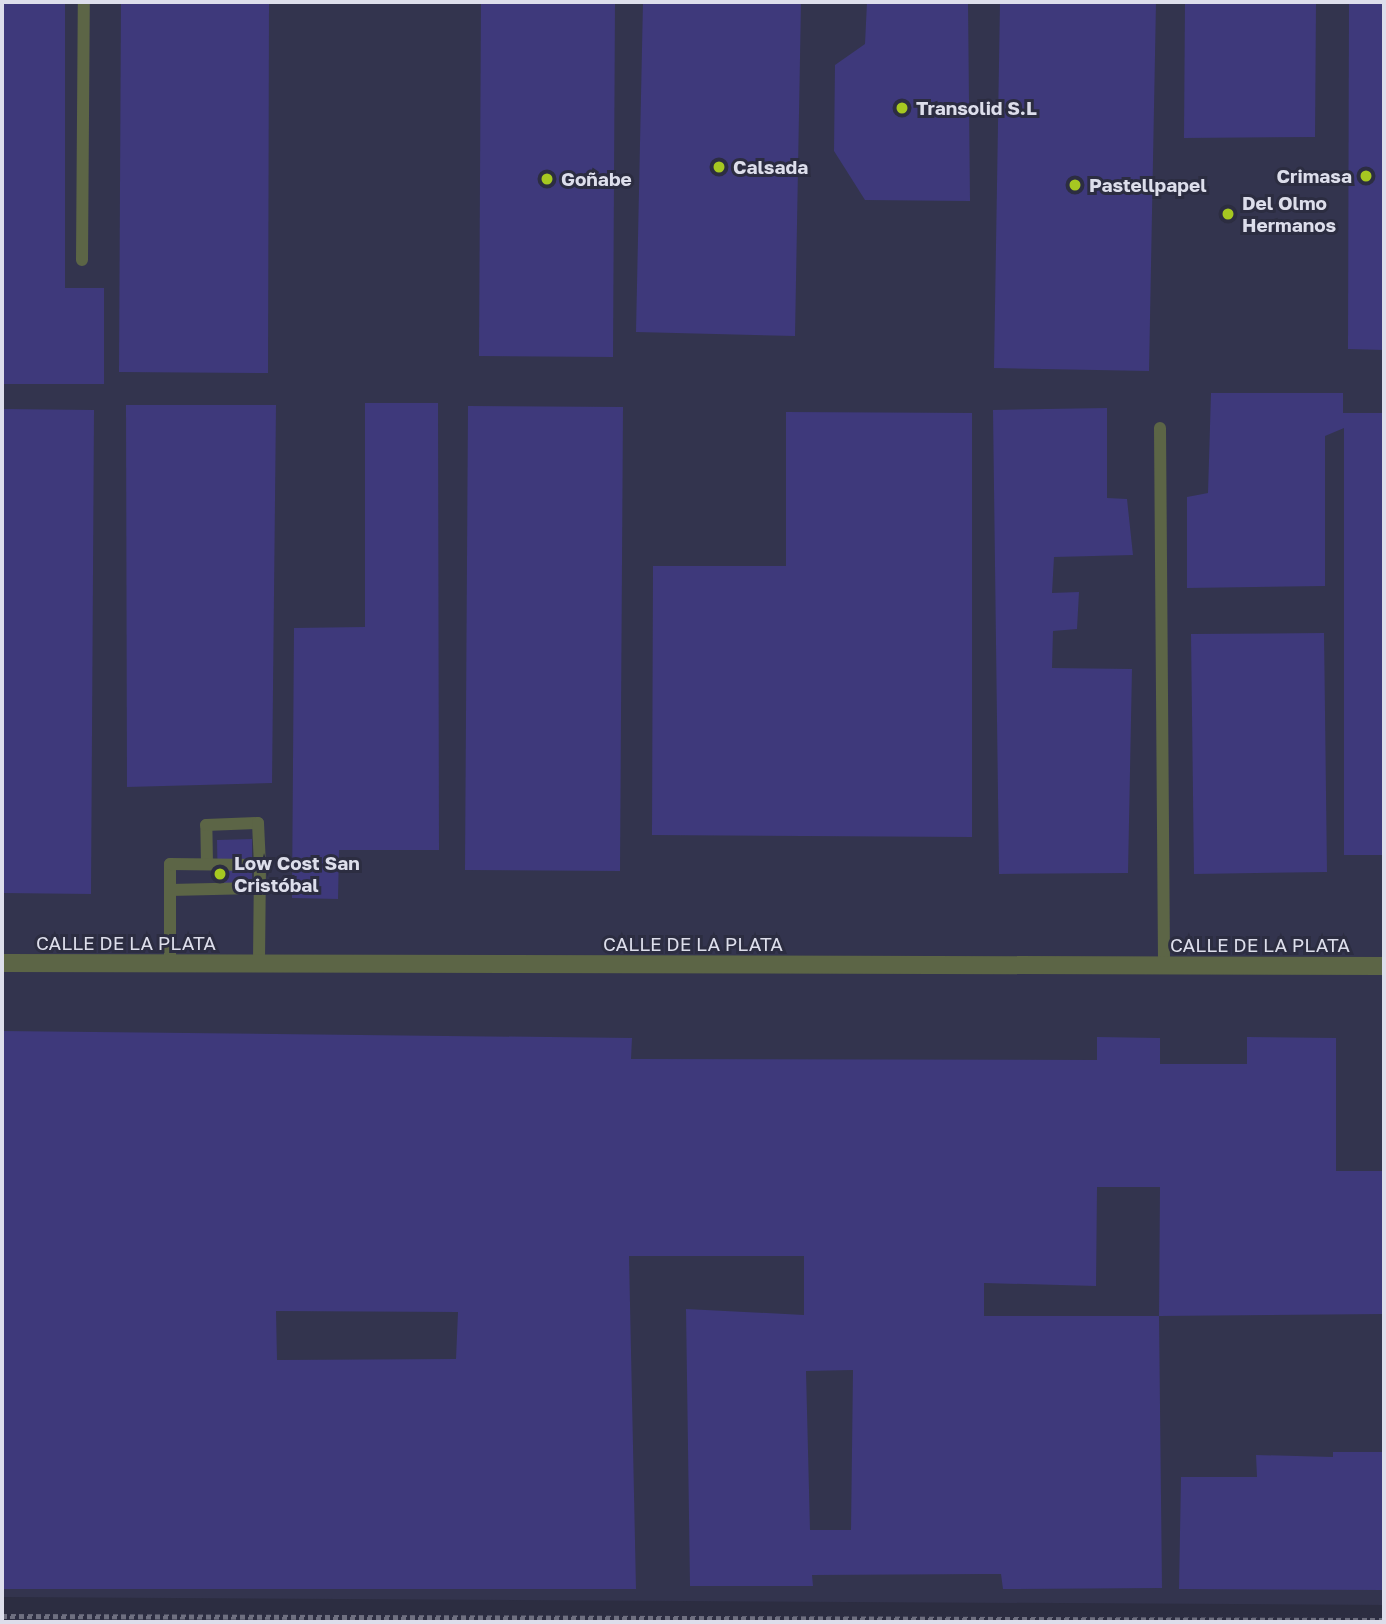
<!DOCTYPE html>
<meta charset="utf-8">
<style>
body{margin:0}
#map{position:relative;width:1386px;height:1624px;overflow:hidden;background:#2c2d41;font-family:"Golos Text",sans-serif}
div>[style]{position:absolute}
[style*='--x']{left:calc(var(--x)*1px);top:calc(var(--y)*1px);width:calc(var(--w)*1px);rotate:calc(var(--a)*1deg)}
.built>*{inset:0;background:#33344e}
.building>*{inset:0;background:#3e397b}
.path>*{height:4.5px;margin-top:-2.25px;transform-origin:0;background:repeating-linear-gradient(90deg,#6e6f80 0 5px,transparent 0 8.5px)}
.lane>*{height:12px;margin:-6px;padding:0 6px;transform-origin:6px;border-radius:6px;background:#5c6546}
.street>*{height:18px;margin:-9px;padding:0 9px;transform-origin:9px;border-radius:9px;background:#5c6546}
.dots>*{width:19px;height:19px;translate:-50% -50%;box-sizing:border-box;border:4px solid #2c2d41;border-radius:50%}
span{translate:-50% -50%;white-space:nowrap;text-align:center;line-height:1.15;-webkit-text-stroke:6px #2c2d41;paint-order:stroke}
.poi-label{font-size:19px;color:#dddeeb;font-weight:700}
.left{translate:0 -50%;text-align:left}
.right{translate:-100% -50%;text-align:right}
.street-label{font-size:19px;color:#dddeeb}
.frame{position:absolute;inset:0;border:4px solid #dddeeb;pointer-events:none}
</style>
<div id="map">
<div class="built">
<i style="clip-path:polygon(2px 2px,1384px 2px,1384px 1605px,2px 1597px)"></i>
</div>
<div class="building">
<i style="clip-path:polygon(2px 2px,65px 2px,65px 288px,104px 288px,104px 384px,2px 384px)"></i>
<i style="clip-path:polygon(121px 2px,269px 2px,268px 373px,119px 372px)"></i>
<i style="clip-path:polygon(481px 2px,615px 2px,613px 357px,479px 356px)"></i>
<i style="clip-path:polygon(643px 2px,801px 2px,795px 336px,636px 332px)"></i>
<i style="clip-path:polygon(867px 2px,968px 2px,970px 201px,865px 200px,834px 151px,835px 65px,865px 44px)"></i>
<i style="clip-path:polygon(1000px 2px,1156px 2px,1149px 371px,994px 368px)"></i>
<i style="clip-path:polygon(1185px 2px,1316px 2px,1315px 137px,1184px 138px)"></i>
<i style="clip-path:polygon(1349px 2px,1384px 2px,1384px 350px,1348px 349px)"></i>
<i style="clip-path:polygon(1211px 393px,1343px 393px,1343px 413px,1384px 413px,1384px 855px,1344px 855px,1344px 428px,1325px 436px,1325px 586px,1187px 588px,1187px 497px,1208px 493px)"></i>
<i style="clip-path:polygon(365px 403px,438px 403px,439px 850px,339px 850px,338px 899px,292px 898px,294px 628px,365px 627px)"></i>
<i style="clip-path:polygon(126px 405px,276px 405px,272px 783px,127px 787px)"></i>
<i style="clip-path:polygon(468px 406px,623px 407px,620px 871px,465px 870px)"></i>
<i style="clip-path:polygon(1107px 408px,1107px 498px,1127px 499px,1133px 555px,1054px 557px,1052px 593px,1079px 592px,1077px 629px,1053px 631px,1052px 668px,1132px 669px,1128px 873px,999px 874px,993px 410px)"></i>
<i style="clip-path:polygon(2px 409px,94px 410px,91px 894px,2px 893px)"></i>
<i style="clip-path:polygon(786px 412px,972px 413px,972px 837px,652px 835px,653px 566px,786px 566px)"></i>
<i style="clip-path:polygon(1324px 633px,1327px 872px,1194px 874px,1191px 634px)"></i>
<i style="clip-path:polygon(252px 839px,252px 893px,218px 892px,217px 840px)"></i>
<i style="clip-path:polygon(evenodd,2px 1031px,632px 1038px,631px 1059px,1097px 1060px,1097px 1037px,1160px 1038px,1160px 1064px,1247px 1064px,1247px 1037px,1336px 1038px,1336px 1171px,1384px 1171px,1384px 1314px,1159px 1316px,1162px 1588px,1003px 1589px,1001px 1574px,986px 1574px,812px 1575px,813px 1586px,690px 1586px,686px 1309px,804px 1315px,804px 1256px,629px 1256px,636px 1589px,2px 1589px,2px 1031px,1097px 1187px,1160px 1187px,1159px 1316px,984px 1316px,984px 1283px,1096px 1286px,1097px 1187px,2px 1031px,276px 1311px,458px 1312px,456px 1359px,277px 1360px,276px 1311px,2px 1031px,853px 1370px,851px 1530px,810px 1530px,806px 1371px,853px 1370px)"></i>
<i style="clip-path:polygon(1333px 1452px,1384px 1452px,1384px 1590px,1179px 1589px,1181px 1477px,1257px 1477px,1256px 1455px,1333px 1457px)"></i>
</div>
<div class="path">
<i style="--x:2;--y:1616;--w:1382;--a:0.17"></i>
</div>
<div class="lane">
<i style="--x:82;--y:260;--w:258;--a:-89.6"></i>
<i style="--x:1160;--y:428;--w:538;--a:89.57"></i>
<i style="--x:207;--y:864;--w:39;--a:-91"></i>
<i style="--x:206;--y:825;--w:52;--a:-2.2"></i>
<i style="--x:258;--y:823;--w:42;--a:87.3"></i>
<i style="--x:170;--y:890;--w:90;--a:-1.3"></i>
<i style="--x:170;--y:964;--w:100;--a:-90"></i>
<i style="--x:170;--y:864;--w:90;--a:0.6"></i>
<i style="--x:260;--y:865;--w:99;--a:90.6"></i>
</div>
<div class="street">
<i style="--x:2;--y:963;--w:1382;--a:0.12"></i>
</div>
<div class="dots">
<i style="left:902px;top:108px;background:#a6c821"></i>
<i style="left:719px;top:167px;background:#a6c821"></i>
<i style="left:1366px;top:176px;background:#a6c821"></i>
<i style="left:547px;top:179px;background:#a6c821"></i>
<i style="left:1075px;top:185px;background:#a6c821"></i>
<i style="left:1228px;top:214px;background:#a6c821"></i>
<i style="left:220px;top:874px;background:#a6c821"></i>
</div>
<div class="poi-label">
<span class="left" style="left:916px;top:108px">Transolid S.L</span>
<span class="left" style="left:733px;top:167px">Calsada</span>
<span class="right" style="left:1352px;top:176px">Crimasa</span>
<span class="left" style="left:561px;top:179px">Goñabe</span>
<span class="left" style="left:1089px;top:185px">Pastellpapel</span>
<span class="left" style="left:1242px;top:214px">Del Olmo<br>Hermanos</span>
<span class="left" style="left:234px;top:874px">Low Cost San<br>Cristóbal</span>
</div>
<div class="street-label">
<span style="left:126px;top:943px">CALLE DE LA PLATA</span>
<span style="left:693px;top:944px">CALLE DE LA PLATA</span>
<span style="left:1260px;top:945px">CALLE DE LA PLATA</span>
</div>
<div class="frame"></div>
</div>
